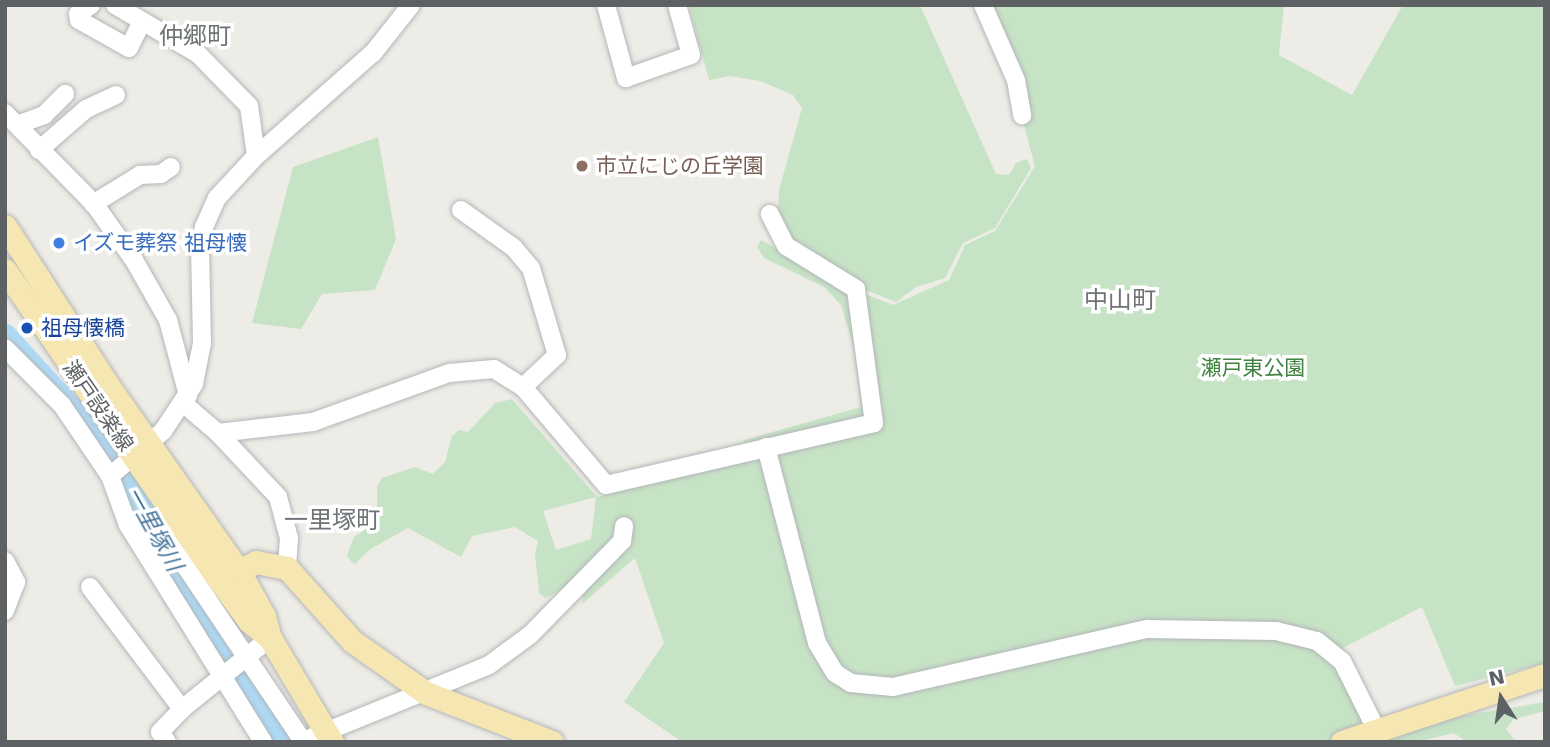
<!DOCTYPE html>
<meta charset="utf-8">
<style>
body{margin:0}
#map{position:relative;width:1550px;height:747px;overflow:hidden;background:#eeece6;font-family:"DejaVu Sans","Noto Sans JP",sans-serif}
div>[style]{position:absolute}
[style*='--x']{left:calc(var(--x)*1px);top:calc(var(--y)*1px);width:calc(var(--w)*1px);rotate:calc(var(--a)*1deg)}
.green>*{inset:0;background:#c7e3c5}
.river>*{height:23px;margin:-11.5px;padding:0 11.5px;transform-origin:11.5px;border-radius:11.5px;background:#aedaf6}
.roads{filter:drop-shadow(0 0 2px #b3b6b9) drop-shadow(0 0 2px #b3b6b9)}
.minor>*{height:18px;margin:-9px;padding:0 9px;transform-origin:9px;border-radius:9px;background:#fff}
.major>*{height:23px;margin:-11.5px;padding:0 11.5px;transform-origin:11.5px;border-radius:11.5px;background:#f6e7b2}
.dots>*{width:19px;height:19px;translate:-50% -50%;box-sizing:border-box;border:4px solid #fff;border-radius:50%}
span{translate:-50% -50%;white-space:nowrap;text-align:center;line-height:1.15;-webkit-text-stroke:7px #fff;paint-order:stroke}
.education-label{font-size:21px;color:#785e54}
.left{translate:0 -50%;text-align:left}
.shop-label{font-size:21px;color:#366cbe}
.transit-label{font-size:21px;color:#164399}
.park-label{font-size:21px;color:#40823f}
.street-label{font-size:21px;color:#5d6164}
.water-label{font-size:23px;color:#49779e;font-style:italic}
.quarter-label{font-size:24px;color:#6e7376}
.frame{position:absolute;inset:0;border:7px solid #5d6164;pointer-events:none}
.north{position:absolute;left:1466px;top:663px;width:70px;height:70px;-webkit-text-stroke:5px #fff;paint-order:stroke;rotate:348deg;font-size:19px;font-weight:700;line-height:28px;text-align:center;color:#5d6164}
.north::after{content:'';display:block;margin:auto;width:24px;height:32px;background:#5d6164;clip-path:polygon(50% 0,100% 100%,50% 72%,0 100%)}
</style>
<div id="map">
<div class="green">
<i style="clip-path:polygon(689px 5px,920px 5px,996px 174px,1009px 175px,1016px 163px,1027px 159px,1031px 168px,995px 228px,963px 243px,945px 278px,916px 287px,896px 302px,861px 288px,783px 235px,778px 219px,779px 190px,802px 108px,793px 95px,760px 81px,730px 76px,709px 80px)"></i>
<i style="clip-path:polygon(evenodd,991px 5px,1284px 5px,1279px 55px,1352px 95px,1403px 5px,1545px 5px,1545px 663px,1455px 686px,1422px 607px,1331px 654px,1364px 722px,1362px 728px,1326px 742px,682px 742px,624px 702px,664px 643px,635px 558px,582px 604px,586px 572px,555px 593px,545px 598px,539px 593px,535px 553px,538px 541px,515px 527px,472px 536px,461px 557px,408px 528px,369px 550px,355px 564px,351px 561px,347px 555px,354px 537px,377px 521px,377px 486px,382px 478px,415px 467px,433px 474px,445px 462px,452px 436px,459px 430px,468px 432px,495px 403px,512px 399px,597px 497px,881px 428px,865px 294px,893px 305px,949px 280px,965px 245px,995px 231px,1035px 166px,991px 5px,596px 497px,591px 539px,556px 550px,543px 511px,596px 497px)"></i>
<i style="clip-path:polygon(378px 137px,396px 239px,375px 290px,322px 294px,301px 329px,252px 323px,293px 167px)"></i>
<i style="clip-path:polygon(761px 240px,849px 288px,870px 410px,864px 417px,746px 446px,743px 441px,748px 439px,861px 407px,854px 349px,841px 305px,824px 287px,764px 258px,757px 247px)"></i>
<i style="clip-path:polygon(1545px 702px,1545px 711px,1514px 719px,1506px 729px,1516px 742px,1467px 742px,1454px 733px,1417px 742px,1356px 742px,1420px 723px)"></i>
</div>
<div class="river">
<i style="--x:5;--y:335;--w:159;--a:47.8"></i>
<i style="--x:112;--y:453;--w:230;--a:61.2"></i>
<i style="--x:223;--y:655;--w:104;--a:56.8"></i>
</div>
<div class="roads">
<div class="minor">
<i style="--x:91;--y:5;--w:16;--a:145"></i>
<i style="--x:78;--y:14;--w:6;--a:81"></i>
<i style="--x:79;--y:20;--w:57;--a:29.2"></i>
<i style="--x:129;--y:48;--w:30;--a:-64"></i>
<i style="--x:115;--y:5;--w:96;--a:30.6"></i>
<i style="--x:198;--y:54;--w:73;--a:45.6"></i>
<i style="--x:249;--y:106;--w:50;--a:82"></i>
<i style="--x:606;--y:5;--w:76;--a:74.7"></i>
<i style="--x:626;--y:78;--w:69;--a:-19.5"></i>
<i style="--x:691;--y:55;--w:52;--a:-105.6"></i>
<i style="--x:983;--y:5;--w:82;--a:66.3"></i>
<i style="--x:1016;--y:80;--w:36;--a:80"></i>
<i style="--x:5;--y:113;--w:129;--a:45.6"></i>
<i style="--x:95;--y:205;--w:67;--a:54.7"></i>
<i style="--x:134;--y:260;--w:69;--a:60.5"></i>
<i style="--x:168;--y:320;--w:78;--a:75.1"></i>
<i style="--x:17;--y:125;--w:29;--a:-20"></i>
<i style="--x:44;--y:115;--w:30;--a:-45"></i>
<i style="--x:39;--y:150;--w:62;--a:-41.1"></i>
<i style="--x:86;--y:109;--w:33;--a:-25"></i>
<i style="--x:93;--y:204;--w:55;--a:-31.7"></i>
<i style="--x:140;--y:175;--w:21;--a:-3"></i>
<i style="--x:161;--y:174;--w:12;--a:-35"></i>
<i style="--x:461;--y:210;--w:65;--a:35.6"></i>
<i style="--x:514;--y:248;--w:26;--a:50"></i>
<i style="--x:531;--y:268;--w:91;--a:73.4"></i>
<i style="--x:557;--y:355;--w:47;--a:136.7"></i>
<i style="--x:5;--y:348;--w:81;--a:45"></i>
<i style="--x:62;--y:405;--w:86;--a:55.9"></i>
<i style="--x:110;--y:476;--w:52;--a:69.8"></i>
<i style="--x:128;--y:525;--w:256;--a:58.1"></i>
<i style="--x:184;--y:404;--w:45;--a:40.5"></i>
<i style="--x:218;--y:433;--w:96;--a:-6.6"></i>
<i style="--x:313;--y:422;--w:145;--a:-19.8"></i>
<i style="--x:449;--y:373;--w:45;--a:-5.1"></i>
<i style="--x:494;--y:369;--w:34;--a:32"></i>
<i style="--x:523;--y:387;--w:128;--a:49.7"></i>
<i style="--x:606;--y:485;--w:275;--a:-13"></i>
<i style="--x:874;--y:423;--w:135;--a:-97.7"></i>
<i style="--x:856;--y:289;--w:82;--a:-148.4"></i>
<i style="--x:786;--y:246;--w:36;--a:-117"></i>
<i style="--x:218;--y:433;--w:88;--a:46.8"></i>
<i style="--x:278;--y:497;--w:42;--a:75"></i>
<i style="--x:289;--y:538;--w:30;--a:94"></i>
<i style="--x:766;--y:447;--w:203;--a:75.4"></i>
<i style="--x:817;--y:643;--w:35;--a:59"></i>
<i style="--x:835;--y:673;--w:19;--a:32"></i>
<i style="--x:851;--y:683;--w:42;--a:5.4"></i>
<i style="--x:893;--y:687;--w:261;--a:-12.9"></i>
<i style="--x:1147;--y:629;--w:129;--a:0.9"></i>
<i style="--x:1276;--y:631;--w:42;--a:13.7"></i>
<i style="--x:1317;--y:641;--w:32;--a:39"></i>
<i style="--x:1342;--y:661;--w:76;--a:63.4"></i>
<i style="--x:110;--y:476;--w:70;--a:-40.3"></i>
<i style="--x:163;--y:431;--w:56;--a:-56.6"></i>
<i style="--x:194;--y:384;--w:42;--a:-79"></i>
<i style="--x:202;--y:343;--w:94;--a:-91.2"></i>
<i style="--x:200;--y:249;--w:22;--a:-80"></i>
<i style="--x:204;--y:227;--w:32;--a:-66"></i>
<i style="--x:217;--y:198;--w:57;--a:-47.1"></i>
<i style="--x:256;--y:156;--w:156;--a:-41.4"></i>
<i style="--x:373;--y:53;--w:61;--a:-51.6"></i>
<i style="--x:128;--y:525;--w:36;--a:13"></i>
<i style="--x:163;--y:533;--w:251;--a:56.1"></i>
<i style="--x:303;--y:741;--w:201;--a:-22.2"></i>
<i style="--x:489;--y:665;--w:51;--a:-36.2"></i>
<i style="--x:530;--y:635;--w:132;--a:-45.6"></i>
<i style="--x:622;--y:541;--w:15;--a:-82"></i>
<i style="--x:5;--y:561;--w:24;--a:62"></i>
<i style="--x:16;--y:582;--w:31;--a:111"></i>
<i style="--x:90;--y:587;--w:153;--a:53"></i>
<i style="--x:167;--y:742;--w:12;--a:-125"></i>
<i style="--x:160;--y:732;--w:32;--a:-46"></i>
<i style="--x:182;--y:709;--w:113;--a:-38.9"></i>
</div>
<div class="major">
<i style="--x:5;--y:226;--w:192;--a:57.1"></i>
<i style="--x:109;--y:387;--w:225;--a:54.8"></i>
<i style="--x:239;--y:571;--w:51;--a:60.9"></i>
<i style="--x:264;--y:616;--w:23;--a:75"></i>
<i style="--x:5;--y:270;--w:369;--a:55.4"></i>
<i style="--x:215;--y:574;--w:58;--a:54.1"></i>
<i style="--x:249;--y:621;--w:27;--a:39"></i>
<i style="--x:270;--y:638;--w:121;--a:59.2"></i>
<i style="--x:239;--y:571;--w:19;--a:-28"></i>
<i style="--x:256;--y:562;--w:32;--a:11"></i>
<i style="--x:287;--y:568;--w:98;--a:48.3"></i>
<i style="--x:352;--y:641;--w:90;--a:35.1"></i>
<i style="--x:426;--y:693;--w:135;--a:21.3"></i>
<i style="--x:1342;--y:742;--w:214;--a:-18.3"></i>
</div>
</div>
<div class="dots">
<i style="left:582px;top:166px;background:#8d6e63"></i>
<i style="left:59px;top:243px;background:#3f7fe0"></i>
<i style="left:27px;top:328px;background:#1a4fb4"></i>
</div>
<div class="education-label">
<span class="left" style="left:596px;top:166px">市立にじの丘学園</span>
</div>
<div class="shop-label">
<span class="left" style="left:73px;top:243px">イズモ葬祭 祖母懐</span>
</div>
<div class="transit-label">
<span class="left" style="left:41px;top:328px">祖母懐橋</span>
</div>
<div class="park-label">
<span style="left:1253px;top:368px">瀬戸東公園</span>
</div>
<div class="street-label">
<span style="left:98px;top:406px;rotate:55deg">瀬戸設楽線</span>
</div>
<div class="water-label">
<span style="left:154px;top:529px;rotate:61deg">一里塚川</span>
</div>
<div class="quarter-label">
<span style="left:195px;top:37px">仲郷町</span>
<span style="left:1120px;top:301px">中山町</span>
<span style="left:332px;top:521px">一里塚町</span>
</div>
<div class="frame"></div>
<div class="north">N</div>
</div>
